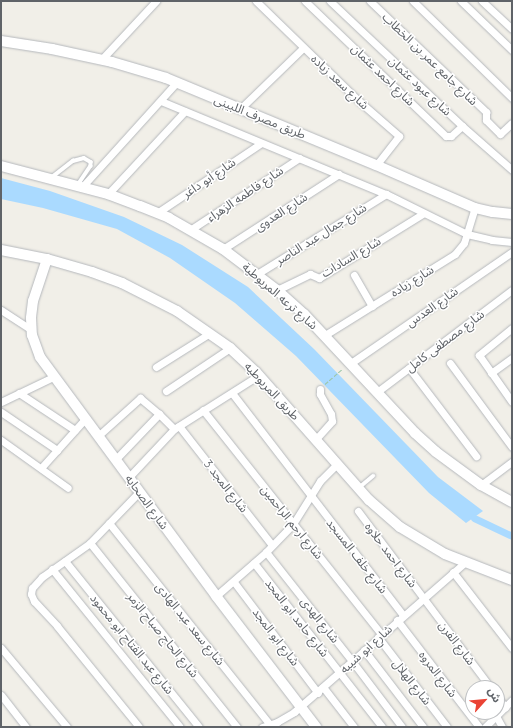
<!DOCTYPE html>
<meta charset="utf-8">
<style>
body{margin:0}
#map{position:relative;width:513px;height:728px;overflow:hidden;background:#f1efe8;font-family:Quicksand,"Noto Sans Arabic",sans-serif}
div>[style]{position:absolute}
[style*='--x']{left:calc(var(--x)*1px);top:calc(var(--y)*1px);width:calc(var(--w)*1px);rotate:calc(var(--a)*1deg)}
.water>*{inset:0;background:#aadaff}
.canal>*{height:7px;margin:-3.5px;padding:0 3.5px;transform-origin:3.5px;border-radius:3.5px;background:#aadaff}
.path>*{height:1px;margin-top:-0.5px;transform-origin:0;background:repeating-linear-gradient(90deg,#9cc7a9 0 4px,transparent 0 6px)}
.roads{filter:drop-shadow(0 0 1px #b5b8bc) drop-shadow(0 0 1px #b5b8bc)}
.lane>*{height:3.5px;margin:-1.75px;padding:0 1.75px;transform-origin:1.75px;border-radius:1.75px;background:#fff}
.street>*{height:7px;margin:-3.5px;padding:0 3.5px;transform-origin:3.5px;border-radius:3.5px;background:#fff}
.secondary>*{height:10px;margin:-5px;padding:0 5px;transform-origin:5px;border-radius:5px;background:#fff}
span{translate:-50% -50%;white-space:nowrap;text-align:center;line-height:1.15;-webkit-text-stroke:3px #fff;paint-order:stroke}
.street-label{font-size:12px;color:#5f6368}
.frame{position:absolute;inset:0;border:2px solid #5f6368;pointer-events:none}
.north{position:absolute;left:465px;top:680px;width:40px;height:40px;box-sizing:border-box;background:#fff;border:1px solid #bfc1c3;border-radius:50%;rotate:63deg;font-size:11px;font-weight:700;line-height:16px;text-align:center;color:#5f6368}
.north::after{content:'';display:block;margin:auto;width:14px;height:18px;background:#ea4335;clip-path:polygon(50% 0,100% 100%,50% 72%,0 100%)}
</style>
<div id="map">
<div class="water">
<i style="clip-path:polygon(1px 178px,50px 191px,124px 217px,182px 245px,248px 287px,314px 349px,438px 477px,483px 511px,466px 523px,429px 493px,296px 356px,235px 303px,170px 258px,117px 229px,43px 208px,1px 199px)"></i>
</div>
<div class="canal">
<i style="--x:474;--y:518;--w:42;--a:25.3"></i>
</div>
<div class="path">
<i style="--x:325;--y:384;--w:23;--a:-41"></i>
</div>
<div class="roads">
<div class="lane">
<i style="--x:51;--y:178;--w:28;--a:-38"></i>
<i style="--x:73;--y:161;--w:11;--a:-15"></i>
<i style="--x:84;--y:158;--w:8;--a:30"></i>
<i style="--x:91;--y:162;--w:4;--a:90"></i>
<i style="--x:91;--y:166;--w:23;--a:124"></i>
<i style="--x:360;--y:487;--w:17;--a:-40"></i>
</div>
<div class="street">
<i style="--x:256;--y:1;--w:145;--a:44.2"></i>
<i style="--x:360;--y:102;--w:52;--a:41.1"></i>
<i style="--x:399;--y:136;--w:37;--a:128"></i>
<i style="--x:305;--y:1;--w:195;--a:43.8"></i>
<i style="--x:446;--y:136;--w:5;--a:0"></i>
<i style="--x:451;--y:136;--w:15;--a:-42"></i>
<i style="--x:330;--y:1;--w:182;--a:43.4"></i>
<i style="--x:462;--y:126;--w:67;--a:41.3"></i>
<i style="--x:370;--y:1;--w:161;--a:43.7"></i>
<i style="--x:486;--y:112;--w:8;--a:90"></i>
<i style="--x:486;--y:120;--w:20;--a:45"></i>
<i style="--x:500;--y:134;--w:16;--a:-43"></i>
<i style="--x:413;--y:1;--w:139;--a:44.4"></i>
<i style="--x:461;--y:1;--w:71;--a:43.9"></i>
<i style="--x:482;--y:1;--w:41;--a:43"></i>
<i style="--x:101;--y:60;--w:81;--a:-47"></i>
<i style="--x:161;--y:101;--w:243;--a:22.5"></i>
<i style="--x:386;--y:194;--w:90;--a:26.3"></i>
<i style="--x:467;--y:234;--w:26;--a:13"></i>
<i style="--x:492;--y:240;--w:20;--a:6"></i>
<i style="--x:240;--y:109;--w:88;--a:-44.1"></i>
<i style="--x:82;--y:187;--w:140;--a:-47.9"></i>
<i style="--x:108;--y:194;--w:113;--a:-47.1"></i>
<i style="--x:157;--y:213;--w:125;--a:-33.9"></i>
<i style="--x:190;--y:230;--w:131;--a:-33.4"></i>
<i style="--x:223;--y:249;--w:138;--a:-32.9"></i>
<i style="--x:257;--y:274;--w:152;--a:-31.8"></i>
<i style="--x:354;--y:275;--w:36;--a:60"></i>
<i style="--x:277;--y:290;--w:37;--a:-26"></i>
<i style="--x:310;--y:274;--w:10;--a:24"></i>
<i style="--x:319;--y:278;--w:123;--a:-31.8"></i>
<i style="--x:1;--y:310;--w:35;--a:33"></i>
<i style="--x:512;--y:328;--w:43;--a:140.7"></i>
<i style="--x:479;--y:355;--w:57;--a:54.9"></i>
<i style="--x:325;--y:335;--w:153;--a:-31.9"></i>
<i style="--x:455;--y:254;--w:14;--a:-51"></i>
<i style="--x:464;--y:243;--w:37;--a:-73"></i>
<i style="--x:351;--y:363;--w:196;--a:-34.6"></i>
<i style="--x:450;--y:363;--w:104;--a:53.6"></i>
<i style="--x:156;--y:367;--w:64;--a:-32.2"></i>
<i style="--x:409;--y:368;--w:111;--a:52.7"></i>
<i style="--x:491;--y:373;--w:26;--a:-36"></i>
<i style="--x:166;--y:391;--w:77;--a:-33.9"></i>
<i style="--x:377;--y:392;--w:169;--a:-37.1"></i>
<i style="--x:19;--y:393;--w:67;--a:33.5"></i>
<i style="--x:232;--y:393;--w:280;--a:52.4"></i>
<i style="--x:1;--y:402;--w:58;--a:-25.7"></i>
<i style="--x:203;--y:410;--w:286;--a:51.5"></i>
<i style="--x:1;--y:412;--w:68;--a:34.2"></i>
<i style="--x:179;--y:426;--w:151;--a:52"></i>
<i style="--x:98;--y:436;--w:57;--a:-42.1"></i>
<i style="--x:140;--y:398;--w:25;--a:40"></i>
<i style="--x:316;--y:439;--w:24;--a:-48"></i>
<i style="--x:332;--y:421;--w:7;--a:-98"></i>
<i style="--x:331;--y:414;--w:23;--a:-119"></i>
<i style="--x:320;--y:394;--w:5;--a:-90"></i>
<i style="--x:1;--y:440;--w:82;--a:35.6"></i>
<i style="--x:115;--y:460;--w:64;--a:-46.3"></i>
<i style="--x:159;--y:414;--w:21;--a:45"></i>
<i style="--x:41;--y:468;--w:66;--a:-48.1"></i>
<i style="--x:129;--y:477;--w:66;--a:-46.8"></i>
<i style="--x:174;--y:429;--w:101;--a:-32.4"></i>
<i style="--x:481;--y:485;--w:39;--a:-37"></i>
<i style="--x:139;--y:492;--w:71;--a:133.9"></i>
<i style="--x:90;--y:543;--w:59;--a:144.7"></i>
<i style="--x:42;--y:577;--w:15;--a:132"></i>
<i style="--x:32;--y:588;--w:6;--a:99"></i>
<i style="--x:31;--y:594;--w:8;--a:67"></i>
<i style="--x:34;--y:601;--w:34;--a:47"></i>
<i style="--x:57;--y:626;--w:130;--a:50.9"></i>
<i style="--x:358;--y:511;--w:221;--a:53.1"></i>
<i style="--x:109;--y:523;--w:258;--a:51.4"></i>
<i style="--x:90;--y:543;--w:236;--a:51.4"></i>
<i style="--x:266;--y:552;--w:139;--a:51.7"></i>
<i style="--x:352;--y:661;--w:83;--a:52.9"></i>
<i style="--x:65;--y:561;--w:213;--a:51.1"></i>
<i style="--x:254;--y:563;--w:208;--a:52"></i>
<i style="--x:52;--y:569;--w:203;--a:51"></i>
<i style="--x:453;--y:572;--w:96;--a:52.2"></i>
<i style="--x:234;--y:582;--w:139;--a:52.9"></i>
<i style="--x:216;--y:596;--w:67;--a:-41.3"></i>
<i style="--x:266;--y:552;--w:39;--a:-46"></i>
<i style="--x:293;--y:524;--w:51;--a:-57.9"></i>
<i style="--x:320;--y:481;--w:24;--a:-45"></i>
<i style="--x:397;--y:620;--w:135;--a:52.5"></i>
<i style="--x:378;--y:637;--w:113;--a:52.5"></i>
<i style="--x:1;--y:648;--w:103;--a:50.1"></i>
<i style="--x:364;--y:650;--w:97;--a:52.5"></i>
<i style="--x:323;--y:687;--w:51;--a:52.2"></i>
<i style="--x:1;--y:695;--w:41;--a:52"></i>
<i style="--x:497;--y:696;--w:14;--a:54"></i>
<i style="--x:496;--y:716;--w:13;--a:61"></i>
<i style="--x:262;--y:727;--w:16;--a:-18"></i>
<i style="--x:277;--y:722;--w:20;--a:-30"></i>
<i style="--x:294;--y:712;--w:226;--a:-41.2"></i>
<i style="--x:485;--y:727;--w:38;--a:-45"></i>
</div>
<div class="secondary">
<i style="--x:1;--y:41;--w:52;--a:8.9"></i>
<i style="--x:52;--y:49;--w:61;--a:12.2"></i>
<i style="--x:112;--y:62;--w:56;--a:16.5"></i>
<i style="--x:166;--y:78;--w:227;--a:22.5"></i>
<i style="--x:376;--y:165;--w:108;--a:23.5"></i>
<i style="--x:475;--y:208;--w:18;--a:13"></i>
<i style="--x:493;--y:212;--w:19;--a:6"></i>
<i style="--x:1;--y:166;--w:111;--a:14.7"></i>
<i style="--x:108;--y:194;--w:34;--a:21"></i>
<i style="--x:140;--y:206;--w:31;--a:22"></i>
<i style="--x:169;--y:218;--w:62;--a:29.9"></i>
<i style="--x:223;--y:249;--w:68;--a:37.2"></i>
<i style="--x:277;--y:290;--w:36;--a:42"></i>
<i style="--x:304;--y:314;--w:163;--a:47"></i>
<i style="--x:415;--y:433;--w:28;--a:42"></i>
<i style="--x:436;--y:452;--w:56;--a:36.3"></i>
<i style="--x:481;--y:485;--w:35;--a:29"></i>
<i style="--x:1;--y:250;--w:47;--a:11.1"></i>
<i style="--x:47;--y:259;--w:47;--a:16.1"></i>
<i style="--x:92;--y:272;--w:32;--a:20"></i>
<i style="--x:122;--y:283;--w:62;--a:27"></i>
<i style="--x:177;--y:311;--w:65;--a:34.9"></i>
<i style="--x:230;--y:348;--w:35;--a:43"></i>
<i style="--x:256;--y:372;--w:171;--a:48.6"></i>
<i style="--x:369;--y:500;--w:41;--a:41.1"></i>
<i style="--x:400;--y:527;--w:52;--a:31"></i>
<i style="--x:445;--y:554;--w:72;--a:21.2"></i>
<i style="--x:47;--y:259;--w:44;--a:108.4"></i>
<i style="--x:33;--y:301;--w:17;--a:97"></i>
<i style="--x:31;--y:318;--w:17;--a:87"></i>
<i style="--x:32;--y:335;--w:23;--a:70"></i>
<i style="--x:40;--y:357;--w:297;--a:53.6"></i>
<i style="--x:216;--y:596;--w:165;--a:52.6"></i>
</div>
</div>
<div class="street-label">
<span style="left:430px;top:59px;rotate:44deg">شارع جامع عمر بن الخطاب</span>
<span style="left:383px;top:75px;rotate:44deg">شارع احمد عثمان</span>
<span style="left:340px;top:82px;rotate:43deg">شارع سعد زياده</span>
<span style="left:420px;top:86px;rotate:43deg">شارع عبود عثمان</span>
<span style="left:260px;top:117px;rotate:22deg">طريق مصرف اللبينى</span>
<span style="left:209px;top:178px;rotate:-34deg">شارع أبو داغر</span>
<span style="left:245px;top:194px;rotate:-34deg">شارع فاطمه الزهراء</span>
<span style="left:281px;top:212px;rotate:-33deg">شارع العدوى</span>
<span style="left:321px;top:234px;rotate:-32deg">شارع جمال عبد الناصر</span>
<span style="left:351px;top:257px;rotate:-31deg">شارع السادات</span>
<span style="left:412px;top:281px;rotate:-32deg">شارع زياده</span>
<span style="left:280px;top:296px;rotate:41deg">شارع ترعه المريوطية</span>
<span style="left:432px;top:307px;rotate:-35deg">شارع العدس</span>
<span style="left:445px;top:341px;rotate:-37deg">شارع مصطفى كامل</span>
<span style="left:272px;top:391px;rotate:47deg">طريق المريوطيه</span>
<span style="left:226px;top:486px;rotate:52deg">شارع المجد 3</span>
<span style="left:147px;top:502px;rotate:54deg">شارع الصحابه</span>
<span style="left:292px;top:522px;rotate:51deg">شارع ارحم الراحمين</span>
<span style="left:391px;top:555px;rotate:53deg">شارع احمد حلاوه</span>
<span style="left:357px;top:556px;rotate:52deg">شارع خلف المسجد</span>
<span style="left:297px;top:618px;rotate:52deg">شارع حامد ابو المجد</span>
<span style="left:320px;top:620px;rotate:52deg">شارع الهدى</span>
<span style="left:190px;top:624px;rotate:51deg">شارع سعد عبد الهادى</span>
<span style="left:163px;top:635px;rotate:51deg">شارع الحاج صباح الزمر</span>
<span style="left:276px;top:637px;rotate:53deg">شارع ابو المجد</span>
<span style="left:457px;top:643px;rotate:53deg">شارع الفرن</span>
<span style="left:132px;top:644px;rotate:51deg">شارع عبد الفتاح ابو محمود</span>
<span style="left:366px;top:649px;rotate:-42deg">شارع ابو شيبه</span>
<span style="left:438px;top:674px;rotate:53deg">شارع المروه</span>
<span style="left:412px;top:682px;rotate:52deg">شارع الهلال</span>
</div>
<div class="frame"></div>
<div class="north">ش</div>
</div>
